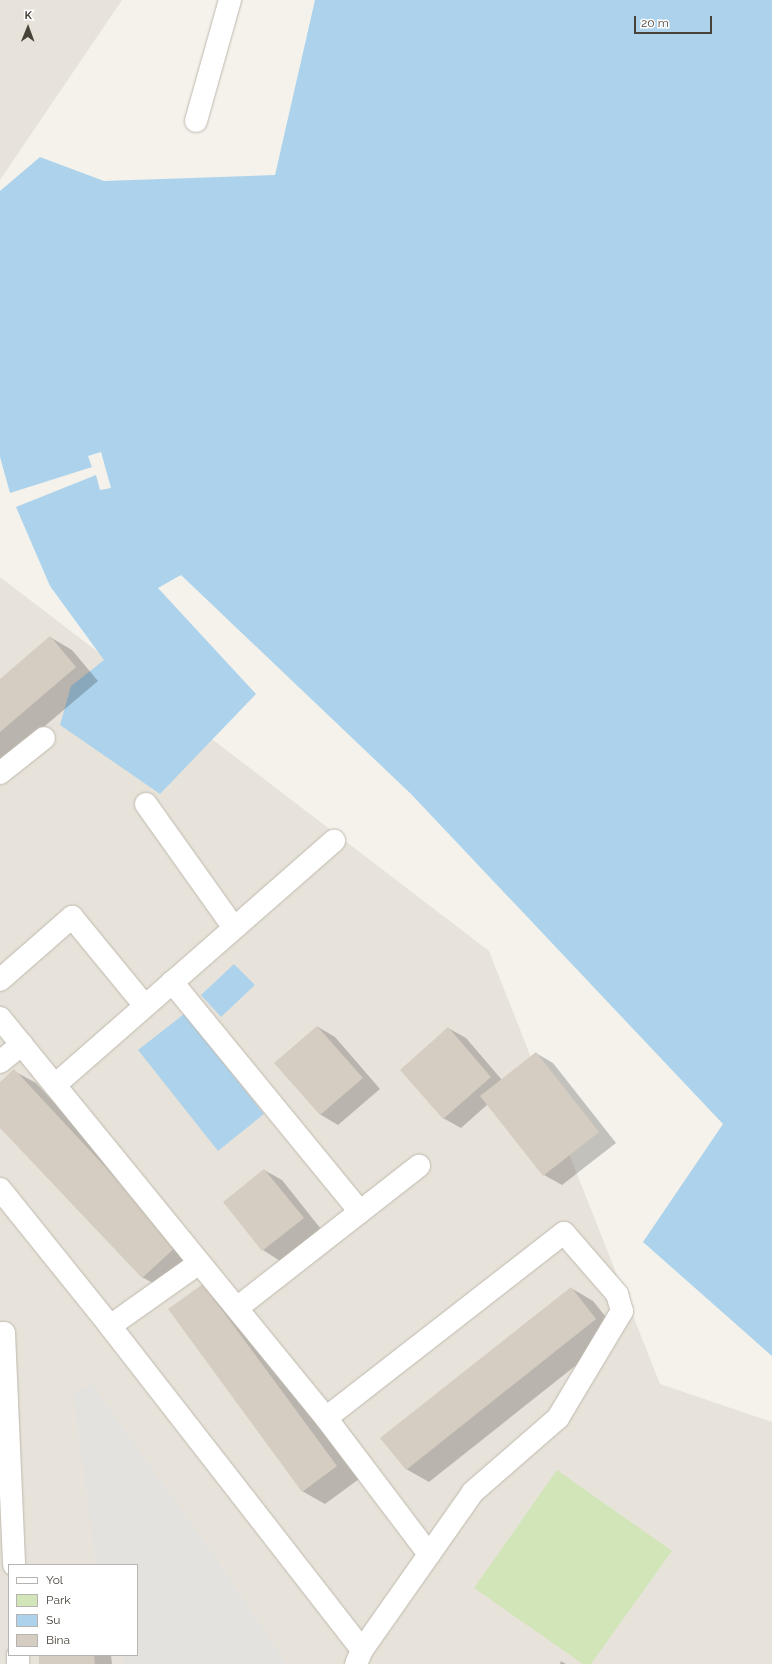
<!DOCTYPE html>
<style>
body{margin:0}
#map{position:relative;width:772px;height:1664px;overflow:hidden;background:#f4f2eb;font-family:Raleway,sans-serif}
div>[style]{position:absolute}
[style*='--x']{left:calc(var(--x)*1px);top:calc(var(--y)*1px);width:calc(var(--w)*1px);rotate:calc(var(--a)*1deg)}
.residential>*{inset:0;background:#e8e3da}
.green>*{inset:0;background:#d1e5b8}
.parking>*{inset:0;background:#e4e2df}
.water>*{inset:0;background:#add3ec}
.shadow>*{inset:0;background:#0003}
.building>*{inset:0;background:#d5cdc1}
.roads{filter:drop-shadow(0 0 1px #bfb9ae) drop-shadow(0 0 1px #bfb9ae)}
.minor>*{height:22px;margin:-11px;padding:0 11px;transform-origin:11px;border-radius:11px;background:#fff}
span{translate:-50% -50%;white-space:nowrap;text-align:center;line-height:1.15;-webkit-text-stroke:3px #fff;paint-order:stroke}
.legend{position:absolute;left:8px;top:1564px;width:130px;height:92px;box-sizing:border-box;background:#fff;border:1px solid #b6b3b0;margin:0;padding:5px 7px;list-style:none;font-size:12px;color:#484239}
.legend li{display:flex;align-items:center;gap:8px;height:20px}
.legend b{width:20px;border:1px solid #b6b3b0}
.north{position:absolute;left:8px;top:8px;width:40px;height:40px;-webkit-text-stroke:3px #fff;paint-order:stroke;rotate:1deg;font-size:11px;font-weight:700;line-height:16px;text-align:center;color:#484239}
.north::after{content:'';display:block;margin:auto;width:14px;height:18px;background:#484239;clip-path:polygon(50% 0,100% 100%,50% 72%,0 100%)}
.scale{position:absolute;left:634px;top:16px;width:78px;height:18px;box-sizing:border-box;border:2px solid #484239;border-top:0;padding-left:5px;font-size:12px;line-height:14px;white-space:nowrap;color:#484239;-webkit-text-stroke:3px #fff;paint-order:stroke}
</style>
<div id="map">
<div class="residential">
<i style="clip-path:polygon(0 0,122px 0,0 180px)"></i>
<i style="clip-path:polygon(evenodd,0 577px,489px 951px,660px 1384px,772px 1422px,772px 1664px,0 1664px,0 577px,9px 1565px,137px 1565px,137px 1655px,9px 1655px,9px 1565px)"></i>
</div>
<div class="green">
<i style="clip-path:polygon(557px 1470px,672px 1551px,591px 1664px,583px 1664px,474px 1588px)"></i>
</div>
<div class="parking">
<i style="clip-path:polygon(91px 1383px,214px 1555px,287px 1664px,124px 1664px,123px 1655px,137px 1655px,137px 1565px,96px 1565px,73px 1394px)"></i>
</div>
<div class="water">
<i style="clip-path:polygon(315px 0,772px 0,772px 1356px,643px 1242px,723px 1124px,411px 794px,181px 575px,158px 588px,256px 694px,160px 794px,60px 725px,71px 686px,104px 660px,50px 586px,16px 507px,96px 475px,100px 490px,111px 488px,101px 452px,88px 456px,92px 467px,10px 493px,0 457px,0 191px,40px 157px,104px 181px,275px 175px)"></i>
<i style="clip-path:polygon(234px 964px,255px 985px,221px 1017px,201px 995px)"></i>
<i style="clip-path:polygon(184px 1014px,264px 1114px,218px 1151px,138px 1050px)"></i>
</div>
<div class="shadow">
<i style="clip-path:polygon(50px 637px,72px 650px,98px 681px,0 764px,0 680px)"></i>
<i style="clip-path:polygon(318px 1027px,335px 1037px,380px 1089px,338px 1125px,321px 1115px,276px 1063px)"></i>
<i style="clip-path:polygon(448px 1028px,466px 1038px,502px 1080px,536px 1053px,553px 1063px,616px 1143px,562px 1185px,544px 1175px,488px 1104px,461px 1128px,443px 1118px)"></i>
<i style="clip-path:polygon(14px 1071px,36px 1083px,199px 1258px,165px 1290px,142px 1277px,0 1126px,0 1083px)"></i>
<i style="clip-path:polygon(264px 1170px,282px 1180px,321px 1229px,280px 1261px,263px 1250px)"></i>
<i style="clip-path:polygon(203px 1285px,225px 1298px,359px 1479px,325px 1504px,302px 1491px)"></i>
<i style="clip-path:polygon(571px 1288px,593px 1301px,618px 1332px,429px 1482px,406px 1469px)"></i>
<i style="clip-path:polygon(40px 1655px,111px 1655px,112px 1664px,40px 1664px)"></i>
<i style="clip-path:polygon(561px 1661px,566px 1664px,560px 1664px)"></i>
</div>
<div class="building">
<i style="clip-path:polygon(50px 636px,76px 667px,0 732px,0 679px)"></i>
<i style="clip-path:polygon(317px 1026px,363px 1078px,320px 1115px,274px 1063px)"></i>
<i style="clip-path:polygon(448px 1027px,491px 1077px,443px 1119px,400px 1070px)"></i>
<i style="clip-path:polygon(536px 1052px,599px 1132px,543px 1176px,480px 1096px)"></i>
<i style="clip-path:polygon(14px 1069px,178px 1245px,142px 1278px,0 1128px,0 1082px)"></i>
<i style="clip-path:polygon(264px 1169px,304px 1218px,262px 1251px,223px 1202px)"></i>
<i style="clip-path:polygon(203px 1284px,337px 1466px,302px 1492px,168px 1309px)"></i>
<i style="clip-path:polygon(571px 1287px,596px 1319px,406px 1470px,380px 1438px)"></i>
<i style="clip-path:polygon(39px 1655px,94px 1655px,95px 1664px,39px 1664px)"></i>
</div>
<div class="roads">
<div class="minor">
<i style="--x:196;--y:121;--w:126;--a:-74.3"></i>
<i style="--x:0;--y:773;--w:56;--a:-38.5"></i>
<i style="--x:146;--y:804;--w:152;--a:54.6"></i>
<i style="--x:0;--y:980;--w:96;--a:-41.2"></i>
<i style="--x:72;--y:917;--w:115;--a:50.6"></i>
<i style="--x:172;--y:982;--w:297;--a:50.7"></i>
<i style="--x:0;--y:1018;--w:516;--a:50.82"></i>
<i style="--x:326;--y:1418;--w:171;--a:52.9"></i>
<i style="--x:0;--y:1062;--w:28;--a:-39"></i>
<i style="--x:55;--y:1085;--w:371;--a:-41.2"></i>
<i style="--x:0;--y:1189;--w:176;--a:51.2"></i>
<i style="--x:110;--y:1326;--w:410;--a:52.1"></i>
<i style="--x:237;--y:1308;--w:231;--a:-38"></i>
<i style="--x:110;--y:1326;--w:109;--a:-35.3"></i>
<i style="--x:0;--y:1334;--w:4;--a:-14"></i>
<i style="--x:4;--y:1333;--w:232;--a:87.5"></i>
<i style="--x:326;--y:1418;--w:301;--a:-37.9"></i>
<i style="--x:564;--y:1233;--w:81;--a:49"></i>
<i style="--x:617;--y:1294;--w:18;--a:74"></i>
<i style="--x:622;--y:1311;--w:125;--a:120.9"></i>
<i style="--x:558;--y:1418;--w:113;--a:139"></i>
<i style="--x:473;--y:1492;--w:193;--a:125.1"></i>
<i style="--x:362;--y:1650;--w:15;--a:113"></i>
<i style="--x:18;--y:1655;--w:9;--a:90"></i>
</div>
</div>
<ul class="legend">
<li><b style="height:5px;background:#fff"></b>Yol</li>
<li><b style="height:11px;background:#d1e5b8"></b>Park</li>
<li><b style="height:11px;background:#add3ec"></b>Su</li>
<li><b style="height:11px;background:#d5cdc1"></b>Bina</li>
</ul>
<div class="north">K</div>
<div class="scale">20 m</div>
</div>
